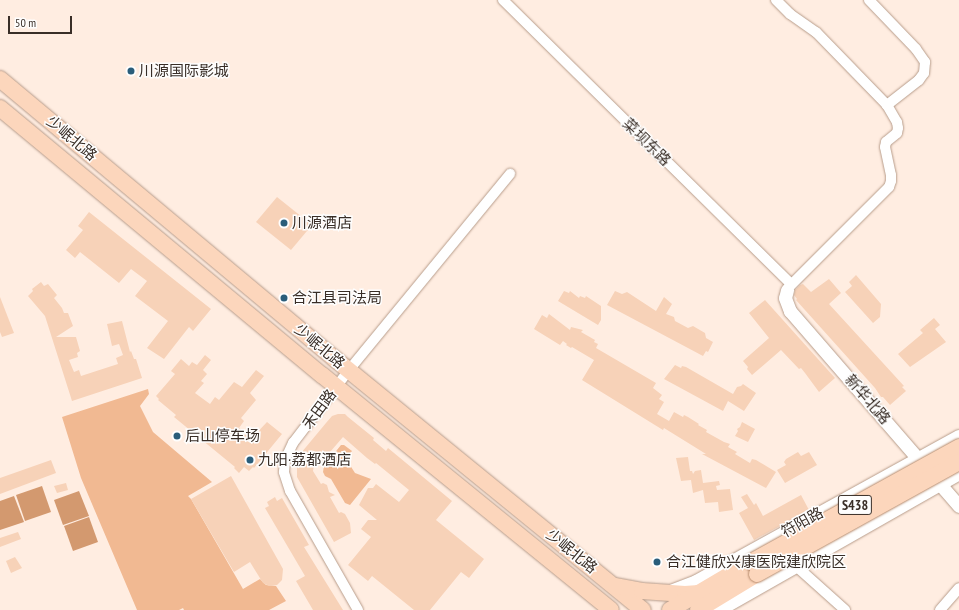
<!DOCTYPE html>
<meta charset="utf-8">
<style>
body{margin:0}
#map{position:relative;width:959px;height:610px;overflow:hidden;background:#ffede1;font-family:"PT Sans Narrow","Noto Sans SC",sans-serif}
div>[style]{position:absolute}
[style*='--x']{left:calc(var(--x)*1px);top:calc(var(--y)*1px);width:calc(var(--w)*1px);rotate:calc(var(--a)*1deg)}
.green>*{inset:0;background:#f1b992}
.water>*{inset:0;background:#d3996f}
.building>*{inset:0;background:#f7d2b8}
.roads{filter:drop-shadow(0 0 1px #b89d8b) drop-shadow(0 0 1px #b89d8b)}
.minor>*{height:10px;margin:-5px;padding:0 5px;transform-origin:5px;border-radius:5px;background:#fff}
.tertiary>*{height:13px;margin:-6.5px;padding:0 6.5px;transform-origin:6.5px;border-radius:6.5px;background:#fff}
.primary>*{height:16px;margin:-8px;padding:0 8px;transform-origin:8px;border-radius:8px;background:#fcd6bc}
.bridges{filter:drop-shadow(0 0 1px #b68a6b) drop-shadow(0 0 1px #b68a6b)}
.primary-bridge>*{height:16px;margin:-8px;padding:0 8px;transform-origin:8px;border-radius:8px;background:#fcd6bc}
.dots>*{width:11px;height:11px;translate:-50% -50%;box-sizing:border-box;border:2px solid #fefefe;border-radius:50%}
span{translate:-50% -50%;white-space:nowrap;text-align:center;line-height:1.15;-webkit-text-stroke:3px #fefefe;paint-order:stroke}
.shield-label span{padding:1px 3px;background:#fefefe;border:1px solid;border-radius:3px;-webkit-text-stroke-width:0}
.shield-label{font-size:14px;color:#392e27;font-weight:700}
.poi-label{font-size:15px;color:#392e27}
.left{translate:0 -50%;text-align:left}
.street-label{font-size:15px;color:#392e27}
.scale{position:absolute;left:8px;top:16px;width:64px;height:18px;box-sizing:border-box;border:2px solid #392e27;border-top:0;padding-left:5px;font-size:12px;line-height:14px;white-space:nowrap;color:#392e27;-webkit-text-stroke:3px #fefefe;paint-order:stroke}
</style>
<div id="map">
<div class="green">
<i style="clip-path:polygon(148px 389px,149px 394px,140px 406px,153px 432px,212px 482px,188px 496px,191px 499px,243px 589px,260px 579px,266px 585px,276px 586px,286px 601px,269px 610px,184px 610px,183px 608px,179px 610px,137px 610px,81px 478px,62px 417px)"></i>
<i style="clip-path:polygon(341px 445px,344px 445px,352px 451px,346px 459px,355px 473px,371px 479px,350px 505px,345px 503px,331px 479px,325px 476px,323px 472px,324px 466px)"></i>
</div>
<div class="water">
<i style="clip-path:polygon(42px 486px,51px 512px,25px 521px,16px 495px)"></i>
<i style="clip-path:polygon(79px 491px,89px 516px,63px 525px,54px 500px)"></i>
<i style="clip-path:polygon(14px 496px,24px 522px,0 530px,0 501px)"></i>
<i style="clip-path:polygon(89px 517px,98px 542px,73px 551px,64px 526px)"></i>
</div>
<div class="building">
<i style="clip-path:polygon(277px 197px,312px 225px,291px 250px,256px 222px)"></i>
<i style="clip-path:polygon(89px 212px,211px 309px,193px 331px,189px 327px,164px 359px,147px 348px,168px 321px,135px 296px,147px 281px,131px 269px,119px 283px,80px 252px,75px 258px,66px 250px,83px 230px,78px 226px)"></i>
<i style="clip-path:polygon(856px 275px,881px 304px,880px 317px,873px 323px,845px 292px,852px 286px,849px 282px)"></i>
<i style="clip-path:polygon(829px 279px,841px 293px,829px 304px,904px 386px,902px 387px,906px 391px,890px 405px,883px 397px,881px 397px,875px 388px,796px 300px,797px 299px,794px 295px,795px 290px,800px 285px,803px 284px,811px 292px)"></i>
<i style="clip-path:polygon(41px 282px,44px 286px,48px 284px,57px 295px,54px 298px,62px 308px,64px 313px,68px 313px,73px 326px,56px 337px,76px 337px,80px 351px,77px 353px,78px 357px,69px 360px,74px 372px,79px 370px,81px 376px,118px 364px,116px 358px,123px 355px,119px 344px,112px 346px,107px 324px,122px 321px,130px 352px,131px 351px,134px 359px,136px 359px,142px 378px,72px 401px,45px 316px,28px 296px,33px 291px,32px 289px)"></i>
<i style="clip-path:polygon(564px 291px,569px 293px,570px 291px,579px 298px,580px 296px,585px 298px,586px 296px,601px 306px,601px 320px,598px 325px,558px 301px)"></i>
<i style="clip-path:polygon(615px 291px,622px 294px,627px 292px,656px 311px,664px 297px,672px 304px,666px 314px,674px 317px,675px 321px,688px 328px,693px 326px,705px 333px,706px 338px,713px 342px,708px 352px,706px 351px,703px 356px,607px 305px)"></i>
<i style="clip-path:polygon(0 297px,14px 333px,2px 337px,0 332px)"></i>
<i style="clip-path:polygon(765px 300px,835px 378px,819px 392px,805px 373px,801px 368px,799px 369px,781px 350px,752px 375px,747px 369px,748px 367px,743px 361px,769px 338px,749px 313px)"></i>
<i style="clip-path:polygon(549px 314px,570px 330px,571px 327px,583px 330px,581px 332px,595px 340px,594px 342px,598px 344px,596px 348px,656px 383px,653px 388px,662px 395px,659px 399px,664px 402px,657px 414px,669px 421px,674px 412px,683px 417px,684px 415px,688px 417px,699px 424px,698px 425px,707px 430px,706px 432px,724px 442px,730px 444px,728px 447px,737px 452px,735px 454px,750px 463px,752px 459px,756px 460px,776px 472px,766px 488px,702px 454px,706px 454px,664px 428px,663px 430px,582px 380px,594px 360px,572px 347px,571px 348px,566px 345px,567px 344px,563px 341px,560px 345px,534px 329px,542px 315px,547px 318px)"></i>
<i style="clip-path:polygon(934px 318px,940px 325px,935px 329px,946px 342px,910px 367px,898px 354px,923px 333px,920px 330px)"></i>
<i style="clip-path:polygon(205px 355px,211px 360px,203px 370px,207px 374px,201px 381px,204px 383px,195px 393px,210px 404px,215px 397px,219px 400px,234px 382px,242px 387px,256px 370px,264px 376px,250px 393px,256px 400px,241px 418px,244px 421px,239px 428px,252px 438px,267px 422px,282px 434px,254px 468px,253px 467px,249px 471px,244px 467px,239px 473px,234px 468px,235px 467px,174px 417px,176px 415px,158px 400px,159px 399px,156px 396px,175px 374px,171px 371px,181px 359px,189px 366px,192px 362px,197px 365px)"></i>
<i style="clip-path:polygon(675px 365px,681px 368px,682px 366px,686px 367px,733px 394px,737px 387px,741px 386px,743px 384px,756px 393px,744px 411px,728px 401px,723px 411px,664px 379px)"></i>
<i style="clip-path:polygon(338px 414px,345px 414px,348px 417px,374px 438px,373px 440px,386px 451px,388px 448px,452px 501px,436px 520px,484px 559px,469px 578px,461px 572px,430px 610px,414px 610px,372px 576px,368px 581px,348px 565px,371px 537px,361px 529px,368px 520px,377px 520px,359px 505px,368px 488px,373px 488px,376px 484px,399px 502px,409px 490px,376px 463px,375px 464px,367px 458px,343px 437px,324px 459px,320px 456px,314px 465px,313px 471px,321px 484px,323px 483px,327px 485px,329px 492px,335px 495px,330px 497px,339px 513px,341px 512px,345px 514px,350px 523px,351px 533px,334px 542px,297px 477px,297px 461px,301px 453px,326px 423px,332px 416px)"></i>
<i style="clip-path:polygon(742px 422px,755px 429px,748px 442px,735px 436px,738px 431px,737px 429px,740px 427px)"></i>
<i style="clip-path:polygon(798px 452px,801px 456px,809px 452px,817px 465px,785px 483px,777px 470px,786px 465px,784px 462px,786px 459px)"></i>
<i style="clip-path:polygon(688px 457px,690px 471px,692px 471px,693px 474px,695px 471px,701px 470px,703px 483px,719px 481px,720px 485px,716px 486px,717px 490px,730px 489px,733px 510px,719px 512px,718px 502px,705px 503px,703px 490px,693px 493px,691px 480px,681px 481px,676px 458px)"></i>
<i style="clip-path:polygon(51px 460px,56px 473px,0 494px,0 478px)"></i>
<i style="clip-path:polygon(231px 476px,283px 569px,282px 580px,277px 585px,269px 586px,263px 583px,250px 562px,234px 572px,191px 499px)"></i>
<i style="clip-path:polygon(66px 483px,68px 490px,57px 493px,54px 486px)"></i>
<i style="clip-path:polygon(747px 494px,754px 505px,756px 503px,763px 516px,801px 495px,809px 510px,754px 540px,739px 513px,748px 508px,741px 497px)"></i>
<i style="clip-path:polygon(275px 497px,277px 501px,282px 498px,309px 545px,304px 547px,343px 610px,313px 610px,296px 581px,305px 576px,265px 508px,269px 506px,267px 502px)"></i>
<i style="clip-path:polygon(18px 532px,21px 539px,0 547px,0 538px)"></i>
<i style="clip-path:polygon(15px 557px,22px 568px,11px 573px,6px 561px)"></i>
</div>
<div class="roads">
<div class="minor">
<i style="--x:503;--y:0;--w:404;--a:44.6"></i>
<i style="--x:776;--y:0;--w:20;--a:45"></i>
<i style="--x:790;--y:14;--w:32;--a:35"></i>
<i style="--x:816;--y:32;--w:102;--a:45.8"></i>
<i style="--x:887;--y:105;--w:20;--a:60"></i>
<i style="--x:897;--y:122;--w:6;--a:81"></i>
<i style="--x:898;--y:128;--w:5;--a:101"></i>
<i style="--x:897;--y:133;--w:14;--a:141"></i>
<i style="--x:886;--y:142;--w:5;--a:101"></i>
<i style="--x:885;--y:147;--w:29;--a:78"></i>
<i style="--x:891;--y:175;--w:6;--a:90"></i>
<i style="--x:891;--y:181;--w:6;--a:108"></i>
<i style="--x:889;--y:187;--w:143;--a:135"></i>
<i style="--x:869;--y:0;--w:68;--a:46.2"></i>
<i style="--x:916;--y:49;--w:16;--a:55"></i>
<i style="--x:925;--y:62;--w:11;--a:95"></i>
<i style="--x:924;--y:73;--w:9;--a:126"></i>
<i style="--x:919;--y:80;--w:41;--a:142"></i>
<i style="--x:796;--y:566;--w:66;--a:41.9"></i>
<i style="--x:358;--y:610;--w:137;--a:-119.7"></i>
<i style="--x:290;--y:491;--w:20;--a:-108"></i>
<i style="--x:284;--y:472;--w:12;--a:-85"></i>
<i style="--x:285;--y:460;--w:19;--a:-65"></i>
<i style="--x:293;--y:443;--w:92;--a:-52.5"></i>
<i style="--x:349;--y:370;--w:254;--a:-50.6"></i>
<i style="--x:940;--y:610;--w:29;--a:-49"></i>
</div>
<div class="tertiary">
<i style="--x:787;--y:290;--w:8;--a:104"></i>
<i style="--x:785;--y:298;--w:14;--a:69"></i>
<i style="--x:790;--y:311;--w:258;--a:49.1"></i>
<i style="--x:670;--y:591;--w:28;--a:-21"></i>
<i style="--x:696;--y:581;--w:300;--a:-28.9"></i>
<i style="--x:718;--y:610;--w:277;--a:-29.6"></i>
</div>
<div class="primary">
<i style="--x:0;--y:79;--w:437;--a:39.9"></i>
<i style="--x:335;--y:359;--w:397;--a:39.2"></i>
<i style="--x:0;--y:108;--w:418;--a:39.7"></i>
<i style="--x:322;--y:375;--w:372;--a:39.1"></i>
<i style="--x:616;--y:586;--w:26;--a:11"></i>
<i style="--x:642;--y:591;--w:43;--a:4"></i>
<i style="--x:685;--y:594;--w:14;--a:-4"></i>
<i style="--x:670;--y:610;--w:94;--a:-30.7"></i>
<i style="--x:698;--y:610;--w:69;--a:-31.4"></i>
</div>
</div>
<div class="bridges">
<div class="primary-bridge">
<i style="--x:751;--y:562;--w:238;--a:-28.9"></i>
<i style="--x:757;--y:574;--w:231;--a:-29"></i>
</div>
</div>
<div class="dots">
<i style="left:131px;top:71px;background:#2a5d7a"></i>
<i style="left:284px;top:223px;background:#2a5d7a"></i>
<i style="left:284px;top:298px;background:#2a5d7a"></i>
<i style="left:177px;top:436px;background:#2a5d7a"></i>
<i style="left:250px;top:460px;background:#2a5d7a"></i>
<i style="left:657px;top:562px;background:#2a5d7a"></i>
</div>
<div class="shield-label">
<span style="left:855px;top:505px">S438</span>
</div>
<div class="poi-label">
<span class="left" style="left:139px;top:71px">川源国际影城</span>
<span class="left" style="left:292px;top:223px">川源酒店</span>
<span class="left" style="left:292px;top:298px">合江县司法局</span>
<span class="left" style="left:185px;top:436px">后山停车场</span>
<span class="left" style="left:258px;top:460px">九阳·荔都酒店</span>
<span class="left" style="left:666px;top:562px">合江健欣兴康医院建欣院区</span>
</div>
<div class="street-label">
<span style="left:72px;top:138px;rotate:40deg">少岷北路</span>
<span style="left:647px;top:142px;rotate:44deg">菜坝东路</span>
<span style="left:320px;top:346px;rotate:40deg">少岷北路</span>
<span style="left:868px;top:399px;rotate:49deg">新华北路</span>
<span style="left:319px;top:409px;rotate:-53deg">禾田路</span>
<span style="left:802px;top:522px;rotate:-29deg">符阳路</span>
<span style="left:572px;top:551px;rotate:39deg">少岷北路</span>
</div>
<div class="scale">50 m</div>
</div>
